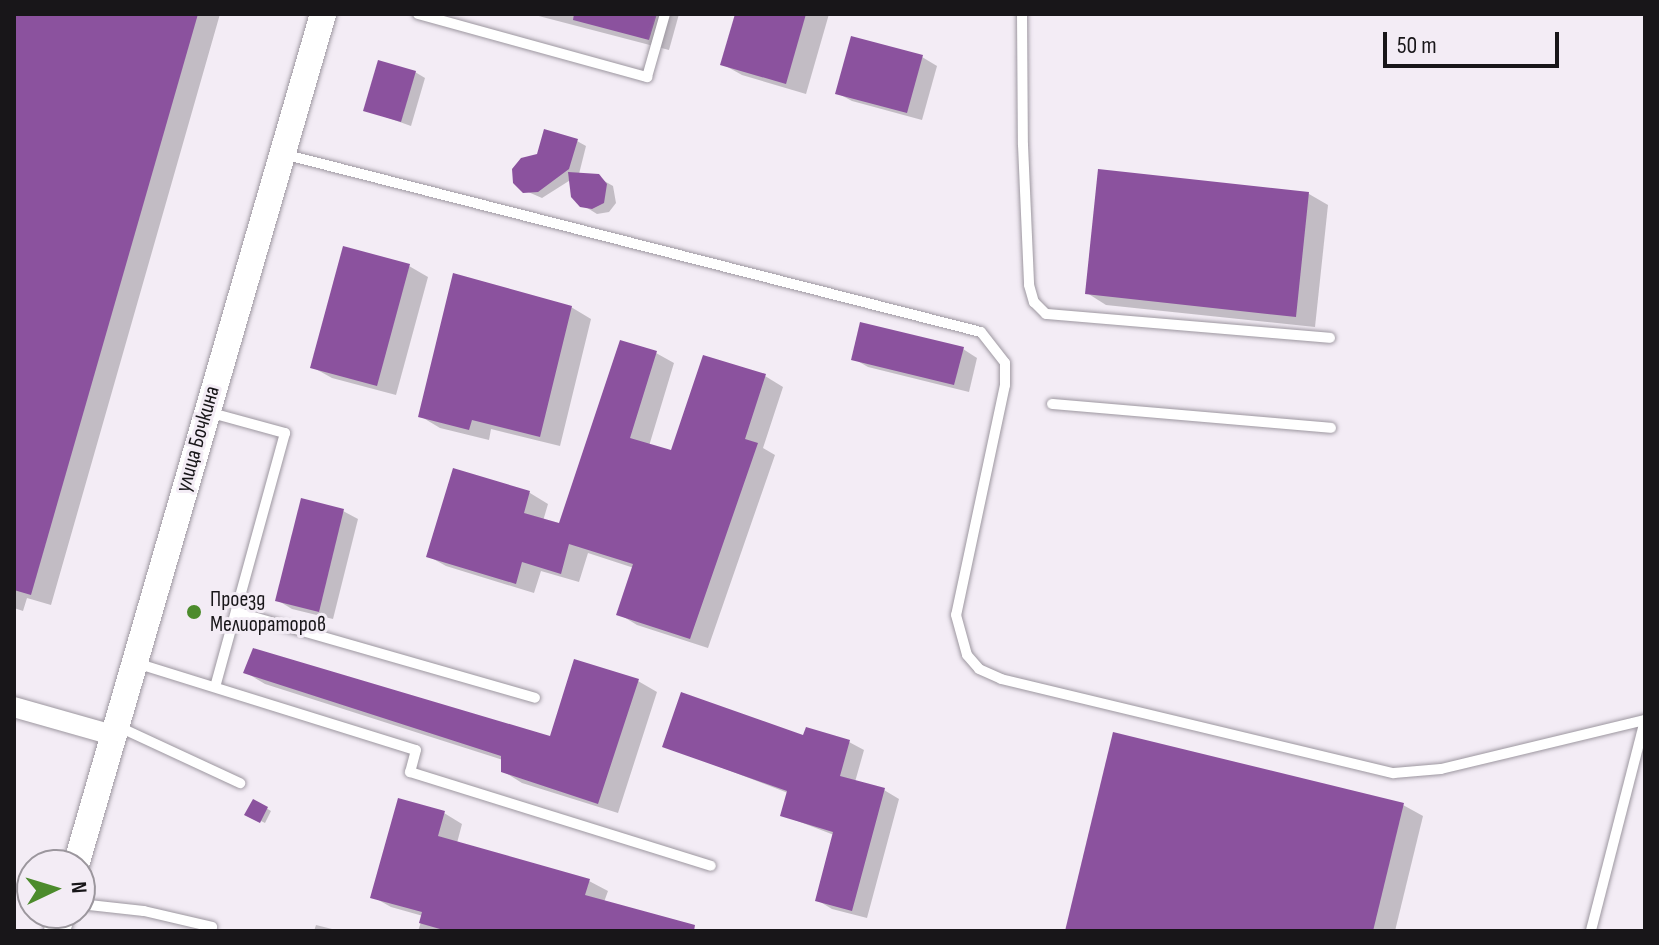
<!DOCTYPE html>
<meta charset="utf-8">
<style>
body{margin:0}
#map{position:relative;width:1659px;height:945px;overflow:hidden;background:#f3ecf5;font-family:"Sofia Sans Condensed",sans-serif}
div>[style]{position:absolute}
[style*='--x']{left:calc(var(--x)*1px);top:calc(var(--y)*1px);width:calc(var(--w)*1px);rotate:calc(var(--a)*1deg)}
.shadow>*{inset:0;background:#0003}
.building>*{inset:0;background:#8b529e}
.roads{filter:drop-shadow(0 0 2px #9d97a0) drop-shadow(0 0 2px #9d97a0)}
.service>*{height:10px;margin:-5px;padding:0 5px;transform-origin:5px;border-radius:5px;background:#fff}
.minor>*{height:20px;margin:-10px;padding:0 10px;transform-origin:10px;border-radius:10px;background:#fff}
.tertiary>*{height:26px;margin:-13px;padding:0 13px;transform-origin:13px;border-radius:13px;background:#fff}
.dots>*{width:22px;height:22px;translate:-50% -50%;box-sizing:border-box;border:4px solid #f3ecf5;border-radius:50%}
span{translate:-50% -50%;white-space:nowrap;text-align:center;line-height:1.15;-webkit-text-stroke:6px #f3ecf5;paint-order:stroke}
.street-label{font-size:22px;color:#181619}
.poi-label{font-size:22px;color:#181619}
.left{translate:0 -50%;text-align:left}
.frame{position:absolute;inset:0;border:16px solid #181619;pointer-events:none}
.north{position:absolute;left:16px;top:849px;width:80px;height:80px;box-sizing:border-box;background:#f3ecf5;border:2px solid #9b969d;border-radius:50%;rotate:86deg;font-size:22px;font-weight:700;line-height:32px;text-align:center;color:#181619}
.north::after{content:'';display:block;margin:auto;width:28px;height:36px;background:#4c8b2c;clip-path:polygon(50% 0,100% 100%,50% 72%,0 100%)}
.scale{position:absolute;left:1383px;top:32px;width:176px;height:36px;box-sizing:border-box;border:4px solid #181619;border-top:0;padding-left:10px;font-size:24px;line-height:28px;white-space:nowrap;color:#181619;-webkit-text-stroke:6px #f3ecf5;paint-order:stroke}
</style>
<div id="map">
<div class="shadow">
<i style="clip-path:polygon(14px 14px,220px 14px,51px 605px,27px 598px,23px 611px,14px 608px)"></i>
<i style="clip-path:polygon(531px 14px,679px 14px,669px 50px)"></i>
<i style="clip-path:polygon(737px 14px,829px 14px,806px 94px,742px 75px,722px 64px)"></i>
<i style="clip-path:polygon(922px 57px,937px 66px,922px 120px,852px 101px,837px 93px)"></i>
<i style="clip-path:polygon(415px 72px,425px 78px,411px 126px,366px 110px)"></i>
<i style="clip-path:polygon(577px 141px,586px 146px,579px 174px,592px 174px,613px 186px,616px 203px,609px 212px,597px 214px,576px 201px,572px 179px,542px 198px,519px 188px)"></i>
<i style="clip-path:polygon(1309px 194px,1328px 205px,1315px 327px,1106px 305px,1087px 293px)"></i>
<i style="clip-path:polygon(409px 266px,428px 277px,396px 395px,332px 378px,312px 367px)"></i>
<i style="clip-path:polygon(571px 307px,591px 319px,560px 446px,491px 429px,489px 440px,440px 428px,420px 416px)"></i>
<i style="clip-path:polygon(963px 349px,977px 358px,969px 392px,868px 367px,854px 359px)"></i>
<i style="clip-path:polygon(656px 353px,674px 363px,649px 446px,672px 453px,765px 376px,783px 387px,763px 448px,775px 455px,708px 648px,637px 625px,619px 614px,634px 568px,588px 553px,579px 582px,541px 571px,534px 593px,446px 566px,428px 556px,454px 470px,530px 493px,548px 504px,543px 521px,560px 526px)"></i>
<i style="clip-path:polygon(343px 511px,358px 519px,333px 619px,292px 609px,277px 600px)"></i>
<i style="clip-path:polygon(245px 672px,551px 738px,638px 681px,657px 692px,618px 813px,522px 783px,503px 771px,503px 760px,265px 684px)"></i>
<i style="clip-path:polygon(805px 737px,849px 742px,864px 750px,855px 782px,884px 790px,899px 799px,867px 918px,832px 909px,817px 900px,834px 835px,782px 815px,788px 793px,665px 746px)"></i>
<i style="clip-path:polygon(254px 801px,271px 811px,265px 823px,247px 814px)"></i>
<i style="clip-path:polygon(1403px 805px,1423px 816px,1395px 931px,1067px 931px)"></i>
<i style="clip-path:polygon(444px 813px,462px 824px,457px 843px,589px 881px,608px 891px,604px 902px,698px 931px,418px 931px,423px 916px,391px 907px,373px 897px)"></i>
<i style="clip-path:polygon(316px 925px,340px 931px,314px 931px)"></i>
</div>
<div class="building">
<i style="clip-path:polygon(14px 14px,198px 14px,31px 595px,14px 590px)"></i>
<i style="clip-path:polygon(574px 14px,657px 14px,649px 40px,573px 20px)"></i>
<i style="clip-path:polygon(735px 14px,806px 14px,786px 84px,720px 65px)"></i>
<i style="clip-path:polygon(851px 36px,923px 55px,907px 113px,835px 94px)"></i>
<i style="clip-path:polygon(378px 60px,416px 71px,401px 122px,363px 111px)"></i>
<i style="clip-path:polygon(544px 129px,578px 139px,569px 169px,538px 192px,523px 193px,513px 183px,512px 169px,521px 158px,537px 154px)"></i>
<i style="clip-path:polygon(1098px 169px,1309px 192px,1296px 317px,1085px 294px)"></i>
<i style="clip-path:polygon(568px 172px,599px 174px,607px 184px,604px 203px,592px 209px,580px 207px,571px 197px)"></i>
<i style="clip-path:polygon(343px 246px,410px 264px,377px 386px,310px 368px)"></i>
<i style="clip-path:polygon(453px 273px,572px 306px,540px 437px,472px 420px,469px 430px,418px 417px)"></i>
<i style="clip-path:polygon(860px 322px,964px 347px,954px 385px,851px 360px)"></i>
<i style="clip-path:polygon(620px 340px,657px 351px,630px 438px,671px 450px,703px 355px,766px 374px,745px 439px,758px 443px,690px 639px,616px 615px,633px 564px,569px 544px,561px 574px,522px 562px,516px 584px,426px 557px,453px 468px,530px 491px,524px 513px,559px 523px)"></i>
<i style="clip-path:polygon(301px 498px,344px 509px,319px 612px,275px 601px)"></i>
<i style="clip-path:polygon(253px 648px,550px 736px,574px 659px,639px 679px,598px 804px,501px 772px,501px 756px,243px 673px)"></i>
<i style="clip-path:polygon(681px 692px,803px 735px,806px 727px,850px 740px,840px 776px,885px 788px,852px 911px,815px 901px,833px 832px,780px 816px,787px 791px,662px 747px)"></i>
<i style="clip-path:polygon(1113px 732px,1404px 803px,1373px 931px,1065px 931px)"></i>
<i style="clip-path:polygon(398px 798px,445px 811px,438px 836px,590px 879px,585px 895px,695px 925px,694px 931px,447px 931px,419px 923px,422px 912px,370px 898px)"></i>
<i style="clip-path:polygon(253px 799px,268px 807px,260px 823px,244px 815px)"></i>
</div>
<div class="roads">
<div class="service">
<i style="--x:418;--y:14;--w:238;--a:15.4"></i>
<i style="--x:647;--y:77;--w:66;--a:-74.1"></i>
<i style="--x:1022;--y:14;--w:131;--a:89.6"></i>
<i style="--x:1023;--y:145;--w:140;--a:87.5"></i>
<i style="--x:1029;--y:285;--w:18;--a:74"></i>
<i style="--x:1034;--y:302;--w:17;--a:45"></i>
<i style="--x:1046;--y:314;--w:285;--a:4.8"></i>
<i style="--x:283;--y:154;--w:720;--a:14.31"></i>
<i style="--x:981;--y:332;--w:39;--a:52"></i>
<i style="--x:1005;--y:363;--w:22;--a:90"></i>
<i style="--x:1005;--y:385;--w:235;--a:102"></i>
<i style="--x:956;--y:615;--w:41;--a:74.6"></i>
<i style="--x:967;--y:655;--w:18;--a:49"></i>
<i style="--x:979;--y:669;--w:24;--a:24"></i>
<i style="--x:1001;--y:679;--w:404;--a:13.5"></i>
<i style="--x:1394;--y:773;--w:47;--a:-4.9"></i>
<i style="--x:1441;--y:769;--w:210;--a:-13.5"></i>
<i style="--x:1645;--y:720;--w:218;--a:104.4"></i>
<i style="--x:1052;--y:404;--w:280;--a:4.9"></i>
<i style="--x:208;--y:412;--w:80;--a:15.3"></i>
<i style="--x:285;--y:433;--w:263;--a:105.4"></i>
<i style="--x:236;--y:612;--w:311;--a:16"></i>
<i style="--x:136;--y:663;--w:293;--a:17.3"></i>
<i style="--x:416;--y:750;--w:23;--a:105"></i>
<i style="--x:410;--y:772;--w:315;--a:17.3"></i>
<i style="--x:117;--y:726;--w:136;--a:24.9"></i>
<i style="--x:80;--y:904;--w:64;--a:6.2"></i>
<i style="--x:144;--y:911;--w:70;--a:13.2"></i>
</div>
<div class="minor">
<i style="--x:14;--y:707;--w:102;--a:15.9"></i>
</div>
<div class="tertiary">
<i style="--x:76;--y:865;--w:886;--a:-73.81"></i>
<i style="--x:57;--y:931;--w:19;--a:-74"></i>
</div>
</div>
<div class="dots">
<i style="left:194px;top:612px;background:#4c8b2c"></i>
</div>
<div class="street-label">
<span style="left:198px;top:439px;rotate:-74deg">улица Бочкина</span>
</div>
<div class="poi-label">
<span class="left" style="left:210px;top:612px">Проезд<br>Мелиораторов</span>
</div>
<div class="frame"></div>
<div class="north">N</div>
<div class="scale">50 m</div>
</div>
